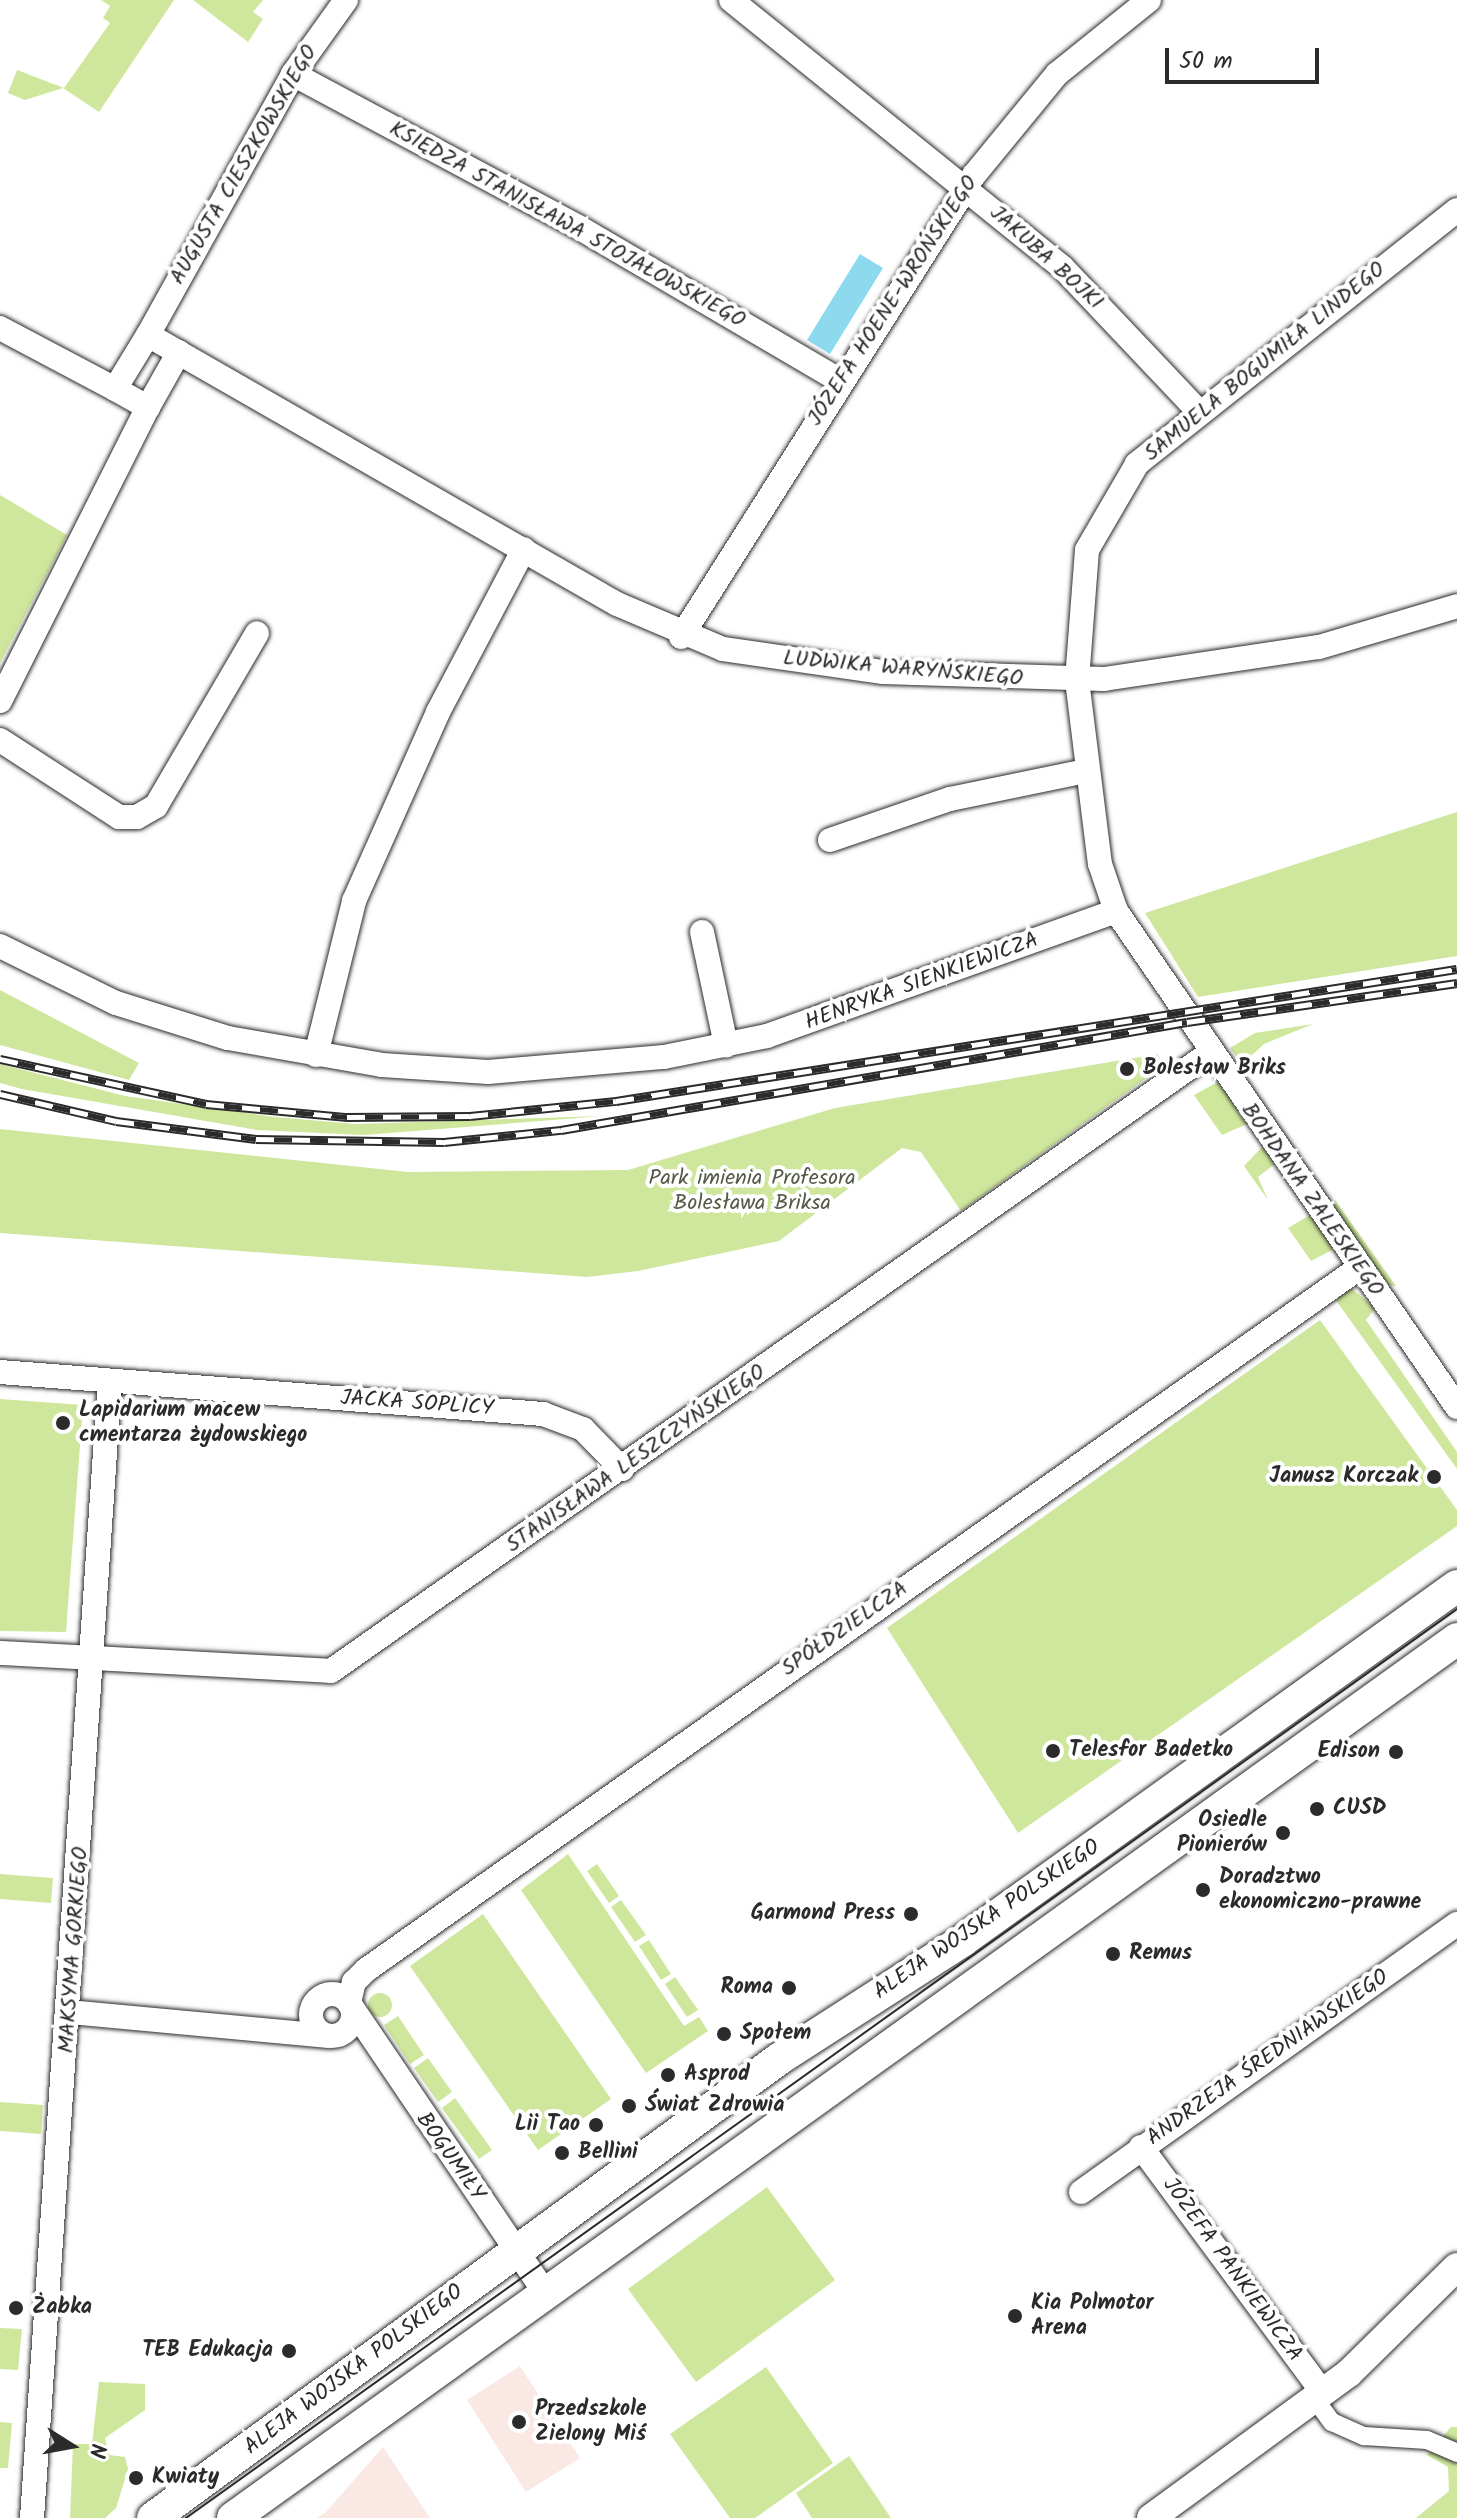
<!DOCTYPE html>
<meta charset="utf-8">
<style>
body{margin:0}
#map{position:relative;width:1457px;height:2518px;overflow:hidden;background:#fff;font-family:Kalam,sans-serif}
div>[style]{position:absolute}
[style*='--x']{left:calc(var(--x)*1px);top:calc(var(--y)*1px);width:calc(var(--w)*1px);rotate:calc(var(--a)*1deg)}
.built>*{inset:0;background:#fae8e5}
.green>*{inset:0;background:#cee79c}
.round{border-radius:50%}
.water>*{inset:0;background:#8dd9ed}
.roads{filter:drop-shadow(0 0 2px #2b2b2b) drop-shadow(0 0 2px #2b2b2b)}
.pedestrian>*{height:18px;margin:-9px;padding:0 9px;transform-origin:9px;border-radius:9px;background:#fff}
.minor>*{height:24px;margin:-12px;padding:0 12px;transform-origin:12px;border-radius:12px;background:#fff}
.minor>.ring{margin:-12px;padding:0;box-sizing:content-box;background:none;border:24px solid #fff;border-radius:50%}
.tertiary>*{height:28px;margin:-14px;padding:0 14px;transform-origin:14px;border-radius:14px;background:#fff}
.secondary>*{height:32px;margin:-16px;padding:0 16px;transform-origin:16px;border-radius:16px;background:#fff}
.tram>*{height:2px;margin:-1px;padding:0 1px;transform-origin:1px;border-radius:1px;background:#2b2b2b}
.rail>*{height:9px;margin-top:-4.5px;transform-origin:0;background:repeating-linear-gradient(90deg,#fff 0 18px,#2b2b2b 0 36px);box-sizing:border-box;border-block:2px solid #2b2b2b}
.dots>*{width:22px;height:22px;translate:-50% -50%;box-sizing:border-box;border:4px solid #fff;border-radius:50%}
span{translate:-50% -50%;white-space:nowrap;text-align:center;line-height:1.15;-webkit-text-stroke:8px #fff;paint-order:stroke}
.street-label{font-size:22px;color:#2b2b2b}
.poi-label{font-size:22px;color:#2b2b2b;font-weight:700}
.left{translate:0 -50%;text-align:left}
.right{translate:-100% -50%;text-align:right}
.park-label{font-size:22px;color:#545a47}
.north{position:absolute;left:32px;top:2406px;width:80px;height:80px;-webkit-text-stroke:6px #fff;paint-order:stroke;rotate:101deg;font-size:22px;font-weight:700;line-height:32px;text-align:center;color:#2b2b2b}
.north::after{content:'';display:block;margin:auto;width:28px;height:36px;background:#2b2b2b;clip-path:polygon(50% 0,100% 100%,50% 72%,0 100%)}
.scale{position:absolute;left:1165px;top:48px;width:154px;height:36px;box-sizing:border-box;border:4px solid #2b2b2b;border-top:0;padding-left:10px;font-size:24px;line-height:28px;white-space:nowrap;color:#2b2b2b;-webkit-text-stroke:6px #fff;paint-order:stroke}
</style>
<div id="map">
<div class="built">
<i style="clip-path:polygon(520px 2366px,580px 2458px,526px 2492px,467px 2400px)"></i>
<i style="clip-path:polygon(383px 2447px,430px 2518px,317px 2518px,326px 2512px)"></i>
</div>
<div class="green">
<i style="clip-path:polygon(101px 0,174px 0,99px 112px,63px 88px,25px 100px,8px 93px,17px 70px,64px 88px,110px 23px,103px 18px,110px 6px)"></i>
<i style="clip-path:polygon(193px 0,263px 0,253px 12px,263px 19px,248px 42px)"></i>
<i style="clip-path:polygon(0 495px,67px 535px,0 663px)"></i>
<i style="clip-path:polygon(1457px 812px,1457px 956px,1198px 997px,1145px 913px)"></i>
<i style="clip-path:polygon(0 990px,139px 1063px,129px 1080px,0 1045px)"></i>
<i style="clip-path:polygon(1313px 1024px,1264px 1044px,1250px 1057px,1249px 1075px,1230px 1048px,1255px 1033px)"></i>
<i style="clip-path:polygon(1158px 1054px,1163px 1066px,961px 1211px,921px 1152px,902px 1148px,779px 1241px,638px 1271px,587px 1277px,0 1233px,0 1129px,408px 1172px,628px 1170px,835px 1108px)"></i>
<i style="clip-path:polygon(0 1064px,125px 1096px,275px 1117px,355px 1124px,603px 1116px,364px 1135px,257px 1130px,22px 1089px,0 1083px)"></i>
<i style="clip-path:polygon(1218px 1082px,1247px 1124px,1222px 1135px,1194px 1095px)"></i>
<i style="clip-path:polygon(1263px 1146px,1275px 1164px,1258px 1177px,1268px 1200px,1244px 1166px)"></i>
<i style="clip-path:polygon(1335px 1200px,1396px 1286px,1387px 1285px,1330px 1206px)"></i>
<i style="clip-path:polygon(1310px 1215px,1334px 1249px,1311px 1261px,1288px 1228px)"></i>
<i style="clip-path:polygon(1351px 1288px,1375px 1308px,1366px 1320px,1457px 1452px,1457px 1469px,1335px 1299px)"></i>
<i style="clip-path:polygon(1320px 1320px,1457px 1510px,1457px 1526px,1018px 1833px,887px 1628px)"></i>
<i style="clip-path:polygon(0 1399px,83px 1405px,66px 1632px,0 1631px)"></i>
<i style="clip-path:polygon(568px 1854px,684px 2026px,699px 2017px,708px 2031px,646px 2073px,521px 1890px)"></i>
<i style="clip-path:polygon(597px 1864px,619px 1896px,609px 1903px,587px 1871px)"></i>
<i style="clip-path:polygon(0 1874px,53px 1878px,51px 1903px,0 1899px)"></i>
<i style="clip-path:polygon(621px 1900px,646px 1935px,635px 1942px,611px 1907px)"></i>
<i style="clip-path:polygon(483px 1914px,611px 2099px,538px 2150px,410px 1966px)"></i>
<i style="clip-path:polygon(649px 1940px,671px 1974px,661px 1980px,639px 1946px)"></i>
<i style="clip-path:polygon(675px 1977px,698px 2010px,687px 2017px,665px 1984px)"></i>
<i class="round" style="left:368px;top:1993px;width:24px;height:24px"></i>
<i style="clip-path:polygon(398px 2016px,424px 2055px,410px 2064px,384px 2025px)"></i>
<i style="clip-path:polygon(428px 2058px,452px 2092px,438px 2102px,414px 2068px)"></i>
<i style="clip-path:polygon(455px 2098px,492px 2150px,479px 2159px,442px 2108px)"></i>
<i style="clip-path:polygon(0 2102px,43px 2105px,41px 2134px,0 2131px)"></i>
<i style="clip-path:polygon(767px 2187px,835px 2280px,696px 2382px,628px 2289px)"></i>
<i style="clip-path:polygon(0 2328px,22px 2329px,18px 2370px,0 2369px)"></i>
<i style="clip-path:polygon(766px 2367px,833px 2463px,755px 2518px,730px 2518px,670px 2434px)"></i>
<i style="clip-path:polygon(99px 2382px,145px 2384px,145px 2410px,105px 2438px,109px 2455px,125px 2457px,128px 2469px,116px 2508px,105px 2518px,70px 2518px,73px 2444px,92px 2444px)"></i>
<i style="clip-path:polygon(0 2422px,12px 2423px,8px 2468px,0 2468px)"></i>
<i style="clip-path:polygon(1451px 2427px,1457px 2427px,1457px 2518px,1416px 2518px,1449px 2491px,1448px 2467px,1427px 2455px)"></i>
<i style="clip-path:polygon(849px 2456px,891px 2518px,812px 2518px,796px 2493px)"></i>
</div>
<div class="water">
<i style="clip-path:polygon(860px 254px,883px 268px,830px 354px,807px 340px)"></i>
</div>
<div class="roads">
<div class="pedestrian">
<i style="--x:1315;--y:2399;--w:29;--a:54"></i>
<i style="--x:1332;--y:2422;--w:35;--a:24"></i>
<i style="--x:1364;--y:2436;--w:63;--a:3.6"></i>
<i style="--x:1427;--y:2440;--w:33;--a:23"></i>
</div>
<div class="minor">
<i style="--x:731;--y:0;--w:425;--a:38.9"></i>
<i style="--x:1062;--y:267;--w:198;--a:46.6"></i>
<i style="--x:293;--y:74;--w:323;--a:28.2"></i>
<i style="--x:578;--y:227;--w:304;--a:30.4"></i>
<i style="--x:1457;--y:210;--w:409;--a:141.6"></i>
<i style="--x:1137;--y:464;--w:99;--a:120.2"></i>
<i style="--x:1087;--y:550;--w:130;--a:94.4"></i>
<i style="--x:1077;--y:680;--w:185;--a:82.9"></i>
<i style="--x:1100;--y:864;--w:50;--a:71.2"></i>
<i style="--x:1116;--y:911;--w:602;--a:55.49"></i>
<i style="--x:0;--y:328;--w:130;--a:27.9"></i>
<i style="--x:115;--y:389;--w:63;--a:-58.6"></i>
<i style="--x:148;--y:335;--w:541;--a:29.84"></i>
<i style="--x:617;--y:604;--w:115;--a:23"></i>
<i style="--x:723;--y:649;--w:162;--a:8.2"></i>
<i style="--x:883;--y:672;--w:221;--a:1.8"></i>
<i style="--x:1104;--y:679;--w:217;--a:-8.5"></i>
<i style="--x:1319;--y:647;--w:144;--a:-16.5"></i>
<i style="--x:148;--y:335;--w:299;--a:-60.9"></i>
<i style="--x:293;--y:74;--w:91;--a:-54.4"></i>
<i style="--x:115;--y:389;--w:38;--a:29"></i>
<i style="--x:148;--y:407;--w:63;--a:-60.6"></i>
<i style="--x:681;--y:637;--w:547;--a:-57.62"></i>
<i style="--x:974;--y:175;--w:131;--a:-50.6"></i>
<i style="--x:1057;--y:74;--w:118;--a:-38.8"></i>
<i style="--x:0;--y:701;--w:329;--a:-63.3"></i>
<i style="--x:0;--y:740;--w:142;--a:32.9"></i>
<i style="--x:119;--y:817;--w:18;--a:0"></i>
<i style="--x:137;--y:817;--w:22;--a:-30"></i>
<i style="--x:156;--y:806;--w:200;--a:-59.7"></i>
<i style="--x:830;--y:840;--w:127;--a:-18.9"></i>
<i style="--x:950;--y:799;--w:140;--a:-11.6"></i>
<i style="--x:702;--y:932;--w:116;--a:78"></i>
<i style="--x:0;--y:946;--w:129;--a:26.2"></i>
<i style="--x:116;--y:1003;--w:117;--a:17.4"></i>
<i style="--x:228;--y:1038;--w:156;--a:9.9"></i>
<i style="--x:382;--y:1065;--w:106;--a:3.8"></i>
<i style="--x:488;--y:1072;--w:177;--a:-4.9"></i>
<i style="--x:664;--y:1057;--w:105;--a:-11.5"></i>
<i style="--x:767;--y:1036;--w:371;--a:-19.7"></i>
<i style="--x:316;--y:1055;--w:159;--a:-76.1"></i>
<i style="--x:354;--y:901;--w:207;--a:-66"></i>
<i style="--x:438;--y:712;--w:184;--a:-62.2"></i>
<i style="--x:0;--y:1372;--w:545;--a:4.42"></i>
<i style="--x:543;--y:1414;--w:43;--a:20.6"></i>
<i style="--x:583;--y:1429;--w:56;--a:45.7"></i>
<i style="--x:0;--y:1653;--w:331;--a:3.1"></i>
<i style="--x:331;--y:1671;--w:1075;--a:-35.11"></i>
<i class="ring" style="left:311px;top:1994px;width:18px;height:18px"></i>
<i style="--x:349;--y:2003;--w:22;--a:-77"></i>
<i style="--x:354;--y:1982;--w:17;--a:-45"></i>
<i style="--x:366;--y:1970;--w:1216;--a:-35.26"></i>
<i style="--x:351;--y:2006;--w:349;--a:55.9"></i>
<i style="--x:69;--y:2012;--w:260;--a:5.3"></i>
<i style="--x:1141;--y:2147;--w:306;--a:53.5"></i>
<i style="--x:1081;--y:2192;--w:462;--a:-35.5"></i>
<i style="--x:32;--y:2518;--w:1140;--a:-86.08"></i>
</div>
<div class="tertiary">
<i style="--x:1151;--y:2518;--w:245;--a:-36.2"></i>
<i style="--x:1349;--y:2373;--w:151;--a:-44.5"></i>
</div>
<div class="secondary">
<i style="--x:153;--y:2518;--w:776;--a:-36.25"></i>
<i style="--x:779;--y:2059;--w:218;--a:-32.8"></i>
<i style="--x:962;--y:1941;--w:609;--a:-35.65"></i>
<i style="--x:233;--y:2518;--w:1507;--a:-35.68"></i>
</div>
</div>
<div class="tram">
<i style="--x:186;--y:2518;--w:1563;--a:-35.57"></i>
</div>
<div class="rail">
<i style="--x:0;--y:1059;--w:211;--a:12.3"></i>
<i style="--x:206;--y:1104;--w:142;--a:5.3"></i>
<i style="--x:347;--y:1117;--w:123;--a:-0.5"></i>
<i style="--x:470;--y:1116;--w:147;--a:-5.9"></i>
<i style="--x:616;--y:1101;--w:851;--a:-8.92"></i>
<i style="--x:0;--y:1094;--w:119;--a:13.1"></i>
<i style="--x:116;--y:1121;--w:141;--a:7.3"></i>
<i style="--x:256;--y:1139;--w:188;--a:0.9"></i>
<i style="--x:444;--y:1142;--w:118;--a:-5.9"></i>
<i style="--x:561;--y:1130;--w:635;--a:-9.79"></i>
<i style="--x:1187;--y:1022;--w:273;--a:-8.2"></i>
</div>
<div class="dots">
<i style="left:1127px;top:1069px;background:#2b2b2b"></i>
<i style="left:63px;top:1423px;background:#2b2b2b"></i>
<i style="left:1434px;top:1477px;background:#2b2b2b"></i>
<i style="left:1053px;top:1751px;background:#2b2b2b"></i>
<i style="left:1396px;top:1752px;background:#2b2b2b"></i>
<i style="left:1317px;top:1809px;background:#2b2b2b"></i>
<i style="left:1283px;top:1833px;background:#2b2b2b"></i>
<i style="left:1203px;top:1890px;background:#2b2b2b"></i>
<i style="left:911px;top:1914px;background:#2b2b2b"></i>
<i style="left:1113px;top:1954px;background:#2b2b2b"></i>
<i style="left:789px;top:1988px;background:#2b2b2b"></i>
<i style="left:724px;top:2034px;background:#2b2b2b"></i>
<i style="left:668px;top:2075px;background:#2b2b2b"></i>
<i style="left:629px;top:2106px;background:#2b2b2b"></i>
<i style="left:596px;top:2125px;background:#2b2b2b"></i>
<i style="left:562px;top:2153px;background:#2b2b2b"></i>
<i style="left:16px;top:2308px;background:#2b2b2b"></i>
<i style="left:1015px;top:2316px;background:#2b2b2b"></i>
<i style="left:289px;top:2351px;background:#2b2b2b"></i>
<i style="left:519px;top:2422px;background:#2b2b2b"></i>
<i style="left:136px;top:2478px;background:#2b2b2b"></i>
</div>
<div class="street-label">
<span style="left:244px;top:165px;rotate:-60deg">AUGUSTA CIESZKOWSKIEGO</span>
<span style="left:567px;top:225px;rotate:29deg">KSIĘDZA STANISŁAWA STOJAŁOWSKIEGO</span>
<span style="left:1046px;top:258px;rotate:42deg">JAKUBA BOJKI</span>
<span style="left:893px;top:301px;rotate:-57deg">JÓZEFA HOENE-WROŃSKIEGO</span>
<span style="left:1265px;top:362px;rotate:-39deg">SAMUELA BOGUMIŁA LINDEGO</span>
<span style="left:903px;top:669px;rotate:5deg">LUDWIKA WARYŃSKIEGO</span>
<span style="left:922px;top:982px;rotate:-20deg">HENRYKA SIENKIEWICZA</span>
<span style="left:1312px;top:1200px;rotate:55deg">BOHDANA ZALESKIEGO</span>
<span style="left:417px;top:1404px;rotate:4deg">JACKA SOPLICY</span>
<span style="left:636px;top:1459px;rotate:-35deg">STANISŁAWA LESZCZYŃSKIEGO</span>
<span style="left:845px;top:1629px;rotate:-35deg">SPÓŁDZIELCZA</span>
<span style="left:987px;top:1920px;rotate:-34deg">ALEJA WOJSKA POLSKIEGO</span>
<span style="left:74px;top:1950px;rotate:-86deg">MAKSYMA GORKIEGO</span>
<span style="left:1268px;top:2058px;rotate:-35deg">ANDRZEJA ŚREDNIAWSKIEGO</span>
<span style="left:450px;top:2157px;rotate:55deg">BOGUMIŁY</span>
<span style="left:1232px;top:2270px;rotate:54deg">JÓZEFA PANKIEWICZA</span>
<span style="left:354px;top:2370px;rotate:-37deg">ALEJA WOJSKA POLSKIEGO</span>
</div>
<div class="poi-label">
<span class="left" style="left:1143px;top:1069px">Bolesław Briks</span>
<span class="left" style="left:79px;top:1423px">Lapidarium macew<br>cmentarza żydowskiego</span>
<span class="right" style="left:1418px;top:1477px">Janusz Korczak</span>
<span class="left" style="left:1069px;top:1751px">Telesfor Badetko</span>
<span class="right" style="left:1380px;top:1752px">Edison</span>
<span class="left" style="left:1333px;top:1809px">CUSD</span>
<span class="right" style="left:1267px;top:1833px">Osiedle<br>Pionierów</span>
<span class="left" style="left:1219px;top:1890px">Doradztwo<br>ekonomiczno-prawne</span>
<span class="right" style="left:895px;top:1914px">Garmond Press</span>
<span class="left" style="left:1129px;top:1954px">Remus</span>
<span class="right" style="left:773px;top:1988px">Roma</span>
<span class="left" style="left:740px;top:2034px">Społem</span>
<span class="left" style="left:684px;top:2075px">Asprod</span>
<span class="left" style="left:645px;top:2106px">Świat Zdrowia</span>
<span class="right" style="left:580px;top:2125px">Lii Tao</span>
<span class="left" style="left:578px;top:2153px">Bellini</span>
<span class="left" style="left:1031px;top:2316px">Kia Polmotor<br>Arena</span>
<span class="left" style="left:32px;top:2308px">Żabka</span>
<span class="right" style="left:273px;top:2351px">TEB Edukacja</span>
<span class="left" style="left:535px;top:2422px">Przedszkole<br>Zielony Miś</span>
<span class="left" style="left:152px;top:2478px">Kwiaty</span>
</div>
<div class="park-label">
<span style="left:752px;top:1191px">Park imienia Profesora<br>Bolesława Briksa</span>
</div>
<div class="north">N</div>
<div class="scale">50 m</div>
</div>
